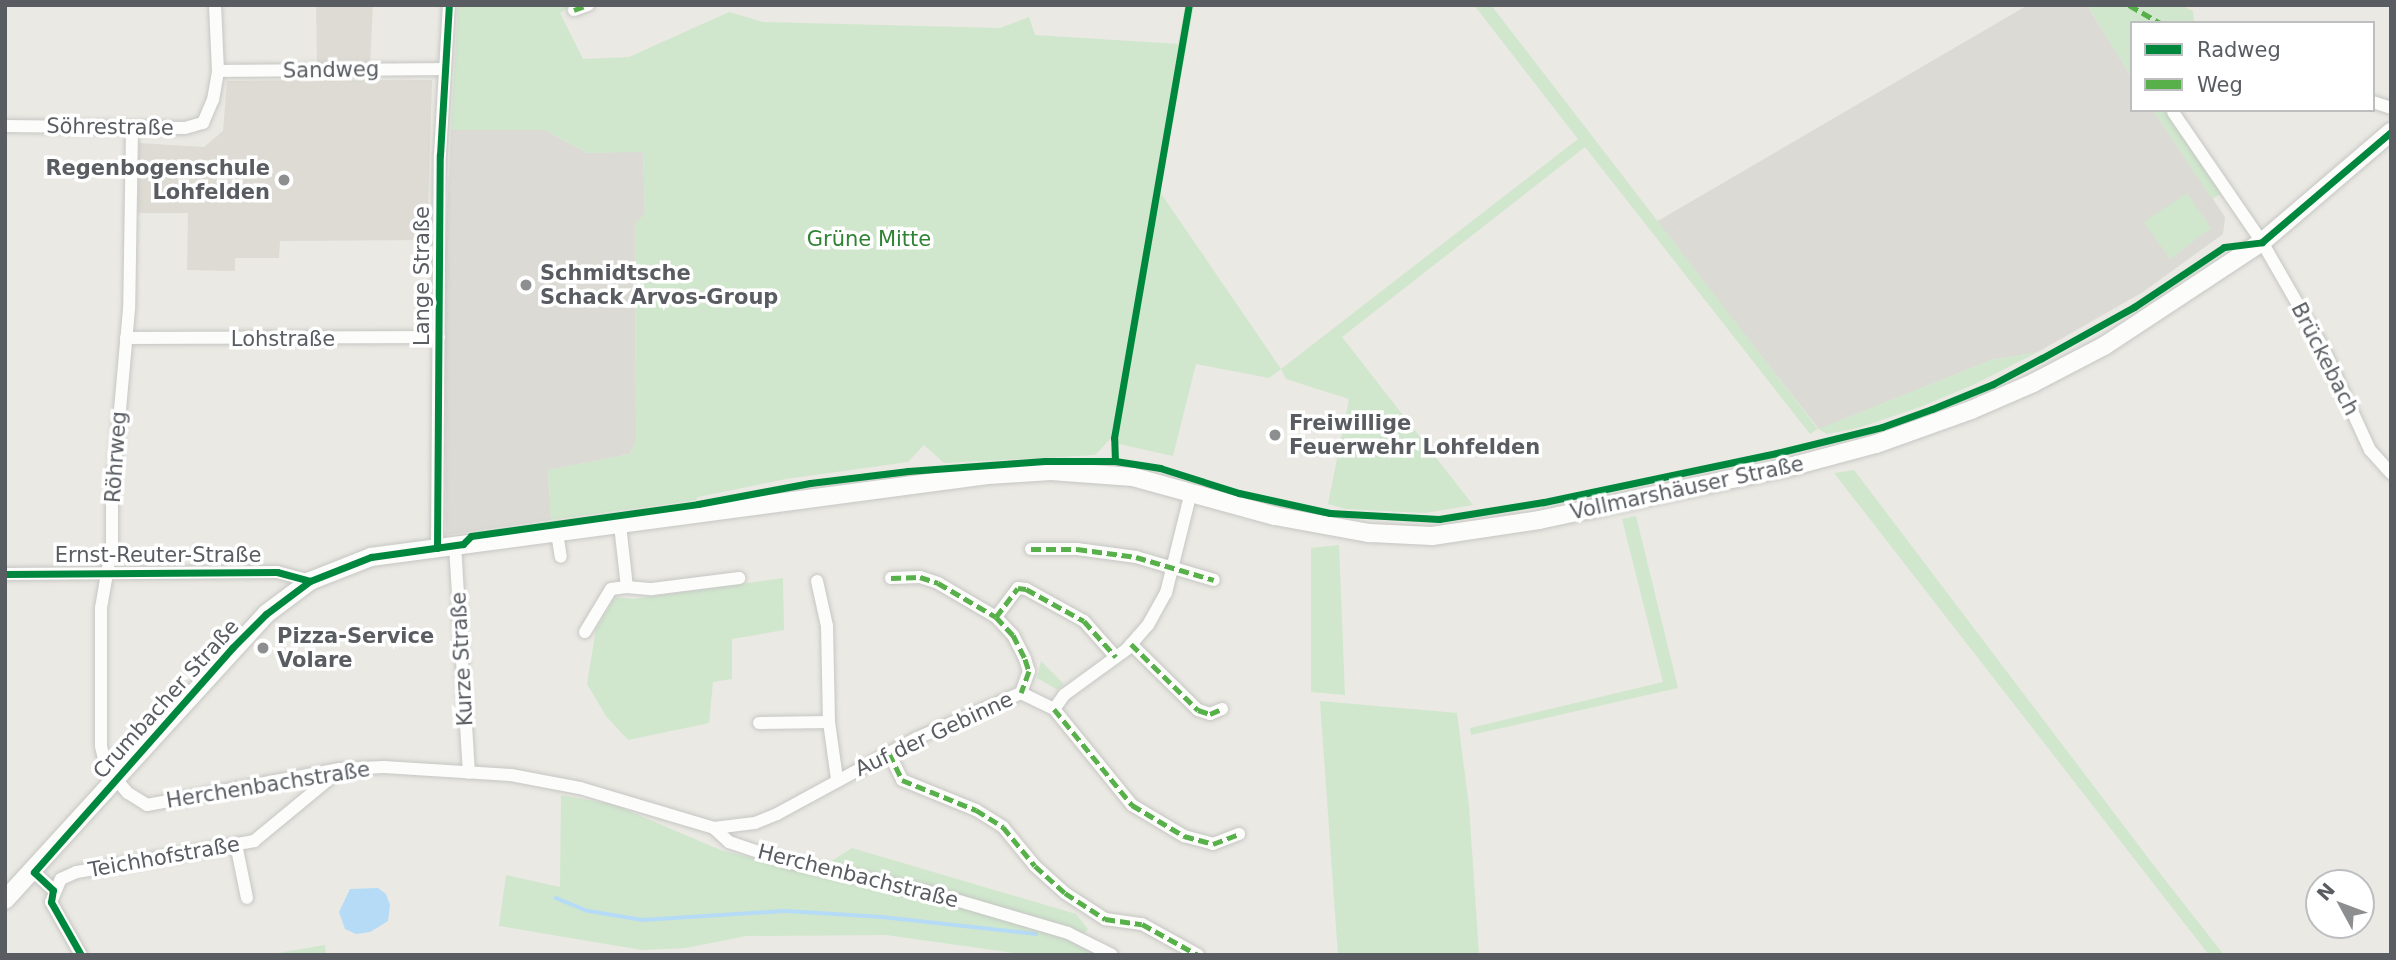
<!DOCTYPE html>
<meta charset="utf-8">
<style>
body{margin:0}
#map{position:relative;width:2396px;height:960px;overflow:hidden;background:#eae9e3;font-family:"DejaVu Sans",sans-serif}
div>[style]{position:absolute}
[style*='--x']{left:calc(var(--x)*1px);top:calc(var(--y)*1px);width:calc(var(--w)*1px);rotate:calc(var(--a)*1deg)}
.industrial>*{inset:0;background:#dbdad4}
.education>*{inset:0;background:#dddbd3}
.green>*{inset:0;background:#d0e7cd}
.water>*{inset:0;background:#b5dbf7}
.stream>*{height:3.5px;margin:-1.75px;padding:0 1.75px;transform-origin:1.75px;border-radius:1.75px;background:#b5dbf7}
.roads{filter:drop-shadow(0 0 2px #c6c6c4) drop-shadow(0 0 2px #c6c6c4)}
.street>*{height:12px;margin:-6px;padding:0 6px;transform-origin:6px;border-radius:6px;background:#fcfcfb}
.secondary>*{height:18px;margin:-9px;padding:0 9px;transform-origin:9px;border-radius:9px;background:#fcfcfb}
.quiet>*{height:5px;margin-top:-2.5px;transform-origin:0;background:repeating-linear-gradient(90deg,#58b04a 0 10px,transparent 0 15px)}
.cycleway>*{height:7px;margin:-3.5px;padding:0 3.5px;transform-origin:3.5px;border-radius:3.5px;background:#00873e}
.dots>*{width:19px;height:19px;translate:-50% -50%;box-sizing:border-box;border:4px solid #fff;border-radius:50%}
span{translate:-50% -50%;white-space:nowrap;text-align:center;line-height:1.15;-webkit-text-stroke:7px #fff;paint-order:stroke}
.street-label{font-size:21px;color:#595d62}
.poi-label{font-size:21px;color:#595d62;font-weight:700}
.right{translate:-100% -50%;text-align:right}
.left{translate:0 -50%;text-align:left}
.park-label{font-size:21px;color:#308234}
.frame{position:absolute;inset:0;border:7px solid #595d62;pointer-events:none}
.legend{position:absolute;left:2130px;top:21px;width:245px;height:91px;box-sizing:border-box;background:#fff;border:2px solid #bdbec0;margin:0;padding:9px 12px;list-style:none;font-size:21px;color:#595d62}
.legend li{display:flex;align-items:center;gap:14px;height:35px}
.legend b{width:35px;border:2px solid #bdbec0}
.north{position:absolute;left:2305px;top:869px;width:70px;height:70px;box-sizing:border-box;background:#fff;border:2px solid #bdbec0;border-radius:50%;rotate:311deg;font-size:19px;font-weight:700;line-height:28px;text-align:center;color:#595d62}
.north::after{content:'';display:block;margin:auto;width:24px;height:32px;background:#8c8e8f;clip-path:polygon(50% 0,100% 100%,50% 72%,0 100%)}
</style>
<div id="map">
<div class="industrial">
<i style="clip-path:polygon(2028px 5px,2087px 5px,2132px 78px,2132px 110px,2153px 110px,2225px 217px,2223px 234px,2143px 292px,2038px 352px,1991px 360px,1819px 429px,1656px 222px)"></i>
<i style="clip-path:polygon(451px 130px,545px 130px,587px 153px,643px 151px,645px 214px,635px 225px,636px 440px,630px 454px,548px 470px,551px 520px,446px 535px,445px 259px)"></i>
</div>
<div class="education">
<i style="clip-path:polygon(316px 5px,373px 5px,370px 65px,317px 64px)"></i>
<i style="clip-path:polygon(432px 80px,427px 240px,280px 241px,279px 258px,235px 258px,235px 271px,187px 270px,188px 213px,138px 213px,139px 143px,204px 147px,223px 131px,227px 81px)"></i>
</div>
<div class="green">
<i style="clip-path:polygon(458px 5px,573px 5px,560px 13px,583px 59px,629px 57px,729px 12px,763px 22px,1000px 28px,1029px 17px,1035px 35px,1178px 44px,1185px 5px,1194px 5px,1160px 192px,1281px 369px,1578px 139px,1474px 5px,1491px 5px,1818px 429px,1991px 360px,2038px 352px,1973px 385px,1920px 407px,1858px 428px,1827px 434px,1818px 429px,1810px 434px,1585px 147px,1342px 337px,1473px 505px,1425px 513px,1346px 509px,1328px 504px,1349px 399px,1286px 379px,1281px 369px,1269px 378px,1196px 364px,1173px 456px,1119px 444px,1111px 438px,1095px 455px,944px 463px,924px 445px,908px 462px,786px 479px,698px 497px,696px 500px,551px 520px,548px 470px,630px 454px,636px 440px,635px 225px,645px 213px,643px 152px,587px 153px,545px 130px,451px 130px)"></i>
<i style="clip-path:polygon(2087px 5px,2180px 5px,2193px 11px,2194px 23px,2132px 23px,2132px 78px)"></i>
<i style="clip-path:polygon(2153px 110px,2178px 110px,2230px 189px,2212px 199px)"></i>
<i style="clip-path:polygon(2187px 193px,2211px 228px,2170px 259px,2144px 222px)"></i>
<i style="clip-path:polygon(1854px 470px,2155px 867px,2224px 955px,2209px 955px,1834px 473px)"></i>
<i style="clip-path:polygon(1636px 516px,1678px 688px,1471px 735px,1470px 728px,1663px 682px,1622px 519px)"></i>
<i style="clip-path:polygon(1339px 545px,1345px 695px,1311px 692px,1311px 548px)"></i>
<i style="clip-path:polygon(783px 578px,784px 630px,732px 639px,732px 679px,713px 682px,709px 723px,628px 740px,606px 716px,587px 684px,596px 629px,615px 597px,633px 599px)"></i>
<i style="clip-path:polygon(1041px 661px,1064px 684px,1058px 690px,1037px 678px)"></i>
<i style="clip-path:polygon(1320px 701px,1457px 713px,1469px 806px,1479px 955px,1338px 955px)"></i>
<i style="clip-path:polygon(561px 795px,615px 805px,723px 851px,814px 872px,852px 848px,1076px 914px,1088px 929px,1076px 944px,1097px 955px,1028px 955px,886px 935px,746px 936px,686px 948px,642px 950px,499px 926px,506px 875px,560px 887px)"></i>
<i style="clip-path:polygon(325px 945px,326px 955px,272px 955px,272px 954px)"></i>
</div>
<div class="water">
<i style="clip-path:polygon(378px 888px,386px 894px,390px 905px,388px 921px,370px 932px,356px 934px,345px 929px,339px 912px,350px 889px)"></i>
</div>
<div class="stream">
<i style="--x:556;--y:898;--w:35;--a:22"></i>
<i style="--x:589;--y:911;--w:54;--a:9.6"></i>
<i style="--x:642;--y:920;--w:145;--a:-3.6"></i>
<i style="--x:787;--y:911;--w:95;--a:3.6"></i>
<i style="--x:882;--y:917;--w:155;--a:6.3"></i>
</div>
<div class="roads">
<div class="street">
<i style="--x:574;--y:10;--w:15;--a:-20"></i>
<i style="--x:218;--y:71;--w:227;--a:-0.5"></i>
<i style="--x:2373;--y:102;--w:19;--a:18"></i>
<i style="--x:2173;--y:112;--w:158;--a:55.6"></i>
<i style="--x:2262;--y:242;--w:125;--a:60.1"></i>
<i style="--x:2324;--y:350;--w:110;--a:65.3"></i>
<i style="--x:2370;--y:450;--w:31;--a:48"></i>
<i style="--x:5;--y:126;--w:180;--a:0.6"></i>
<i style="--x:185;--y:128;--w:19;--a:-16"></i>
<i style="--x:203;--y:123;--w:25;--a:-67"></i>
<i style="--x:213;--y:100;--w:29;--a:-80"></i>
<i style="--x:218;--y:71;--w:66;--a:-92.6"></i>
<i style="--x:132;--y:128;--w:181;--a:90.9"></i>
<i style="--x:129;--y:309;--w:190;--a:95.1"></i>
<i style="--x:112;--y:498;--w:47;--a:90"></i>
<i style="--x:112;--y:545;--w:64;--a:99.9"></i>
<i style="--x:101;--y:608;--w:138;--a:90"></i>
<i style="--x:101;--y:746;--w:22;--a:77"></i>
<i style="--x:106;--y:767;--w:34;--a:50"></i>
<i style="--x:128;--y:793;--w:22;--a:32"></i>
<i style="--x:147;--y:805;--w:196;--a:-10.6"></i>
<i style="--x:340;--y:769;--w:44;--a:-2.6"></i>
<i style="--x:384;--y:767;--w:127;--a:3.6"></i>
<i style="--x:511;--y:775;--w:70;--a:10.7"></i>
<i style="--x:580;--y:788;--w:140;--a:16.6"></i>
<i style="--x:714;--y:828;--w:21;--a:43"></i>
<i style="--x:729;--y:842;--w:65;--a:18.7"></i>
<i style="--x:791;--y:863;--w:144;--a:12"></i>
<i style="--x:932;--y:893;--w:142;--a:16.4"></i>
<i style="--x:1068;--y:933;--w:49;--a:26.6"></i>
<i style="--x:126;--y:338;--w:313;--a:-0.2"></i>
<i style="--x:620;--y:525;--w:62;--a:83.6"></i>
<i style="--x:627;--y:587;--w:25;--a:5"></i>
<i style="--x:652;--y:589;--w:88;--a:-7.2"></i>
<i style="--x:557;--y:533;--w:24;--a:81"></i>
<i style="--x:455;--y:545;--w:228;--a:86.5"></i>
<i style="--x:437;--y:548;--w:393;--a:-89.6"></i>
<i style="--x:440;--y:155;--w:150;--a:-86.6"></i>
<i style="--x:1031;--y:549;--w:46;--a:0"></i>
<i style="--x:1077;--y:549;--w:60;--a:7.7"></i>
<i style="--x:1136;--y:557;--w:81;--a:16.4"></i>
<i style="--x:5;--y:574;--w:272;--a:-0.4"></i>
<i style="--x:277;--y:572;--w:34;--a:15"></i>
<i style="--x:891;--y:578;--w:29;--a:-2"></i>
<i style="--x:920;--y:577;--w:19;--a:18"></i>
<i style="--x:938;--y:583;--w:67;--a:30.4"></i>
<i style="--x:996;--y:617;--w:25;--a:47"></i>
<i style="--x:1013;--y:635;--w:27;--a:63"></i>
<i style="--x:1025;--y:659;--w:13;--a:72"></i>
<i style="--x:1029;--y:671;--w:23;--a:110"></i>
<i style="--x:817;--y:581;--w:46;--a:77.5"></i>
<i style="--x:827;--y:626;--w:96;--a:88.8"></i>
<i style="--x:829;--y:722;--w:58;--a:82"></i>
<i style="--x:996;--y:617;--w:36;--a:-53"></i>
<i style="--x:1018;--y:588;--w:8;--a:7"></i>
<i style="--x:1026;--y:589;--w:66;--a:28.9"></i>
<i style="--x:1084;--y:621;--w:48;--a:48.4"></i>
<i style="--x:585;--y:632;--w:50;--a:-58.8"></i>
<i style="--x:611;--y:589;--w:16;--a:-7"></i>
<i style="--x:1131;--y:644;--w:94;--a:44.6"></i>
<i style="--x:1198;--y:710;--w:13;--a:18"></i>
<i style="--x:1210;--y:714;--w:13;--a:-23"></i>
<i style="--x:1054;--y:709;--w:17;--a:-54"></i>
<i style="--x:1064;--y:695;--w:78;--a:-36.1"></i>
<i style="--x:1127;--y:649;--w:32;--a:-49"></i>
<i style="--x:1148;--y:625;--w:37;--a:-61"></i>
<i style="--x:1166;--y:593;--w:104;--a:-76.1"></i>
<i style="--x:1054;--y:709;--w:124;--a:50.9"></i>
<i style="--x:1132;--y:805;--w:61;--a:30.8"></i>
<i style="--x:1184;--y:836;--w:30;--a:15"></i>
<i style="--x:1213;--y:844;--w:28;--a:-21"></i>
<i style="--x:759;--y:723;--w:70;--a:-0.8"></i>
<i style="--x:889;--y:753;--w:30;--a:64"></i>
<i style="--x:902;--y:780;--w:80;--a:22.1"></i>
<i style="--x:976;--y:810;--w:32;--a:32"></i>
<i style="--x:1003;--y:827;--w:50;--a:50.6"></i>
<i style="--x:1035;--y:866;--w:40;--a:42"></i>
<i style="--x:1065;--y:893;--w:48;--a:33"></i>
<i style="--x:1105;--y:919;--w:37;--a:8"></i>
<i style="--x:1142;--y:924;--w:64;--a:29"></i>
<i style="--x:714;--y:828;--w:41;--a:-7"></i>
<i style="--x:755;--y:823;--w:24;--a:-22"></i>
<i style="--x:777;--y:814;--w:159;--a:-28.5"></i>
<i style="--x:917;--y:738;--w:113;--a:-23.4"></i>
<i style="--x:1021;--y:693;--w:37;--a:26"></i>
<i style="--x:236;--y:844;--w:55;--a:78.5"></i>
<i style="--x:34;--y:872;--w:26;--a:43"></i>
<i style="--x:81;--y:955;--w:61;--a:-119.5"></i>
<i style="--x:51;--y:902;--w:25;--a:-67"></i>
<i style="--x:61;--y:879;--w:17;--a:-24"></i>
<i style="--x:77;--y:872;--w:180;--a:-9.9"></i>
<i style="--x:254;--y:841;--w:112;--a:-39.5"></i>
</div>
<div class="secondary">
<i style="--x:5;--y:900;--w:387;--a:-47.6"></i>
<i style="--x:266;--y:614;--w:55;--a:-36.9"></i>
<i style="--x:310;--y:581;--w:66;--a:-21.5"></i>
<i style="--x:371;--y:557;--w:622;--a:-7.57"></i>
<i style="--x:988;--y:475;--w:63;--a:-3.6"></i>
<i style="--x:1051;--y:471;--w:82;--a:4.2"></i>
<i style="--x:1133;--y:477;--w:147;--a:15.4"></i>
<i style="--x:1275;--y:516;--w:96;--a:10.3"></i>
<i style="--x:1369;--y:533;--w:63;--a:2.7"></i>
<i style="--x:1432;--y:536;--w:108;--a:-8.5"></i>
<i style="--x:1539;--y:520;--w:264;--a:-12"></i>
<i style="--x:1797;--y:465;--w:82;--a:-14.9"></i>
<i style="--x:1876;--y:444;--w:101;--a:-19.7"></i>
<i style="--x:1971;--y:410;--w:68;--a:-23.5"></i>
<i style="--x:2033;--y:383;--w:80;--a:-27.5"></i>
<i style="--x:2104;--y:346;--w:189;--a:-33.4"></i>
<i style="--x:2262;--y:242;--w:170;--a:-40.5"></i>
</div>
</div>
<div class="quiet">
<i style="--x:2129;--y:5;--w:36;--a:30"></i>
<i style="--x:574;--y:10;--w:15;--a:-20"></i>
<i style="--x:1031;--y:549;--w:46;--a:0"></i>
<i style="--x:1077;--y:549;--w:60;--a:7.7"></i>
<i style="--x:1136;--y:557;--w:81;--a:16.4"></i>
<i style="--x:891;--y:578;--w:29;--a:-2"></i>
<i style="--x:920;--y:577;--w:19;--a:18"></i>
<i style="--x:938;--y:583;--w:67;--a:30.4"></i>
<i style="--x:996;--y:617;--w:25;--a:47"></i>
<i style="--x:1013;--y:635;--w:27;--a:63"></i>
<i style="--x:1025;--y:659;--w:13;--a:72"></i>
<i style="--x:1029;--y:671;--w:23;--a:110"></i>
<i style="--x:996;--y:617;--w:36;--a:-53"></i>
<i style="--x:1018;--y:588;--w:8;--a:7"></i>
<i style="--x:1026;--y:589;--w:66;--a:28.9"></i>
<i style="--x:1084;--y:621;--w:48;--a:48.4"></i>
<i style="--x:1131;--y:644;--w:94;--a:44.6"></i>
<i style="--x:1198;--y:710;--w:13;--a:18"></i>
<i style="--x:1210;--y:714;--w:13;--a:-23"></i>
<i style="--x:1054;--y:709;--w:124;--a:50.9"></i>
<i style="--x:1132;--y:805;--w:61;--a:30.8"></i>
<i style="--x:1184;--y:836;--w:30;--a:15"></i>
<i style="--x:1213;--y:844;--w:28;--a:-21"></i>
<i style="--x:889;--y:753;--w:30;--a:64"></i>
<i style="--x:902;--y:780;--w:80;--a:22.1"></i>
<i style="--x:976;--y:810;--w:32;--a:32"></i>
<i style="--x:1003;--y:827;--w:50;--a:50.6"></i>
<i style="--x:1035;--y:866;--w:40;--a:42"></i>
<i style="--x:1065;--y:893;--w:48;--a:33"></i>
<i style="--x:1105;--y:919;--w:37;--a:8"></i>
<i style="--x:1142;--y:924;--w:64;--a:29"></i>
</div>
<div class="cycleway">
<i style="--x:1115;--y:461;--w:23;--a:-92"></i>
<i style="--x:1114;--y:438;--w:439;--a:-80.2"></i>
<i style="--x:437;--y:548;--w:393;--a:-89.6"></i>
<i style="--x:440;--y:155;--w:150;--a:-86.6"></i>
<i style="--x:5;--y:574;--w:272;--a:-0.4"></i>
<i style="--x:277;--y:572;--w:34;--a:15"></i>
<i style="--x:81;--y:955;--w:61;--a:-119.5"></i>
<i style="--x:51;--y:902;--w:12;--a:-81"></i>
<i style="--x:53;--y:890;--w:26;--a:-137"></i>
<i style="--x:34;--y:872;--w:299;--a:-48.5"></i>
<i style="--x:232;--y:648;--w:48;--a:-45"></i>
<i style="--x:266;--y:614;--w:55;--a:-36.9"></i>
<i style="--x:310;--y:581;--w:66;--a:-21.5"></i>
<i style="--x:371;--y:557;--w:93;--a:-8"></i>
<i style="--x:463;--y:544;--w:11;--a:-45"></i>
<i style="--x:471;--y:536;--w:229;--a:-8"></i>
<i style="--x:698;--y:504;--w:114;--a:-10.6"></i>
<i style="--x:810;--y:483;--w:99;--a:-7"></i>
<i style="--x:908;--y:471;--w:137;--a:-4.2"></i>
<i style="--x:1045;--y:461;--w:70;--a:0"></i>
<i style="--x:1115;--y:461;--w:46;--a:8.8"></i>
<i style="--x:1160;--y:468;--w:83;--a:17.6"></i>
<i style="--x:1239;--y:493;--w:93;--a:12.4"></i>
<i style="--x:1330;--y:513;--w:109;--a:3.2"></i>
<i style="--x:1439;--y:519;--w:106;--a:-9.2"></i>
<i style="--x:1544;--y:502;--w:238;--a:-11.9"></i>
<i style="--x:1777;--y:453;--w:108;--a:-13.9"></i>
<i style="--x:1882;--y:427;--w:53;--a:-19.8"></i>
<i style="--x:1932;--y:409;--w:66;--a:-22.3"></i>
<i style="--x:1993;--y:384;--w:55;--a:-28"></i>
<i style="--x:2042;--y:358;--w:105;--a:-29"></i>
<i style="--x:2134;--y:307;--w:108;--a:-33.7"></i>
<i style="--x:2224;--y:247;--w:38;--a:-7"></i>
<i style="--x:2262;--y:242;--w:170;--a:-40.5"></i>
</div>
<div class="dots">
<i style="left:284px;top:180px;background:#8c8e8f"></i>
<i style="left:526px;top:285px;background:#8c8e8f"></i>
<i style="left:1275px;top:435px;background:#8c8e8f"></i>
<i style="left:263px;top:648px;background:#8c8e8f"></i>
</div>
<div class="street-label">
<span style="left:331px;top:70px;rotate:-1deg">Sandweg</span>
<span style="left:110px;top:127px;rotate:1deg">Söhrestraße</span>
<span style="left:422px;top:276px;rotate:-90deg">Lange Straße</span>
<span style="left:283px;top:339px">Lohstraße</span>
<span style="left:2325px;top:359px;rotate:63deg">Brückebach</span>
<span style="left:116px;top:457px;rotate:-86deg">Röhrweg</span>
<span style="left:1687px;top:488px;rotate:-12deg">Vollmarshäuser Straße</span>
<span style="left:158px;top:555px">Ernst-Reuter-Straße</span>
<span style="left:462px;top:659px;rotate:-93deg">Kurze Straße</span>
<span style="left:166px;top:699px;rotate:-48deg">Crumbacher Straße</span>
<span style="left:934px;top:734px;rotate:-25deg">Auf der Gebinne</span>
<span style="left:268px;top:785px;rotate:-9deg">Herchenbachstraße</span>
<span style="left:164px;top:857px;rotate:-10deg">Teichhofstraße</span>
<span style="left:858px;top:876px;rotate:14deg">Herchenbachstraße</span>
</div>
<div class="poi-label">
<span class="right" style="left:270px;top:180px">Regenbogenschule<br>Lohfelden</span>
<span class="left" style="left:540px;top:285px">Schmidtsche<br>Schack Arvos-Group</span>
<span class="left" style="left:1289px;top:435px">Freiwillige<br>Feuerwehr Lohfelden</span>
<span class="left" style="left:277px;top:648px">Pizza-Service<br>Volare</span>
</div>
<div class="park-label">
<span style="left:869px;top:239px">Grüne Mitte</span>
</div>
<div class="frame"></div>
<ul class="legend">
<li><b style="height:9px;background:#00873e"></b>Radweg</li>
<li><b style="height:9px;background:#58b04a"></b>Weg</li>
</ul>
<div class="north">N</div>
</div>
